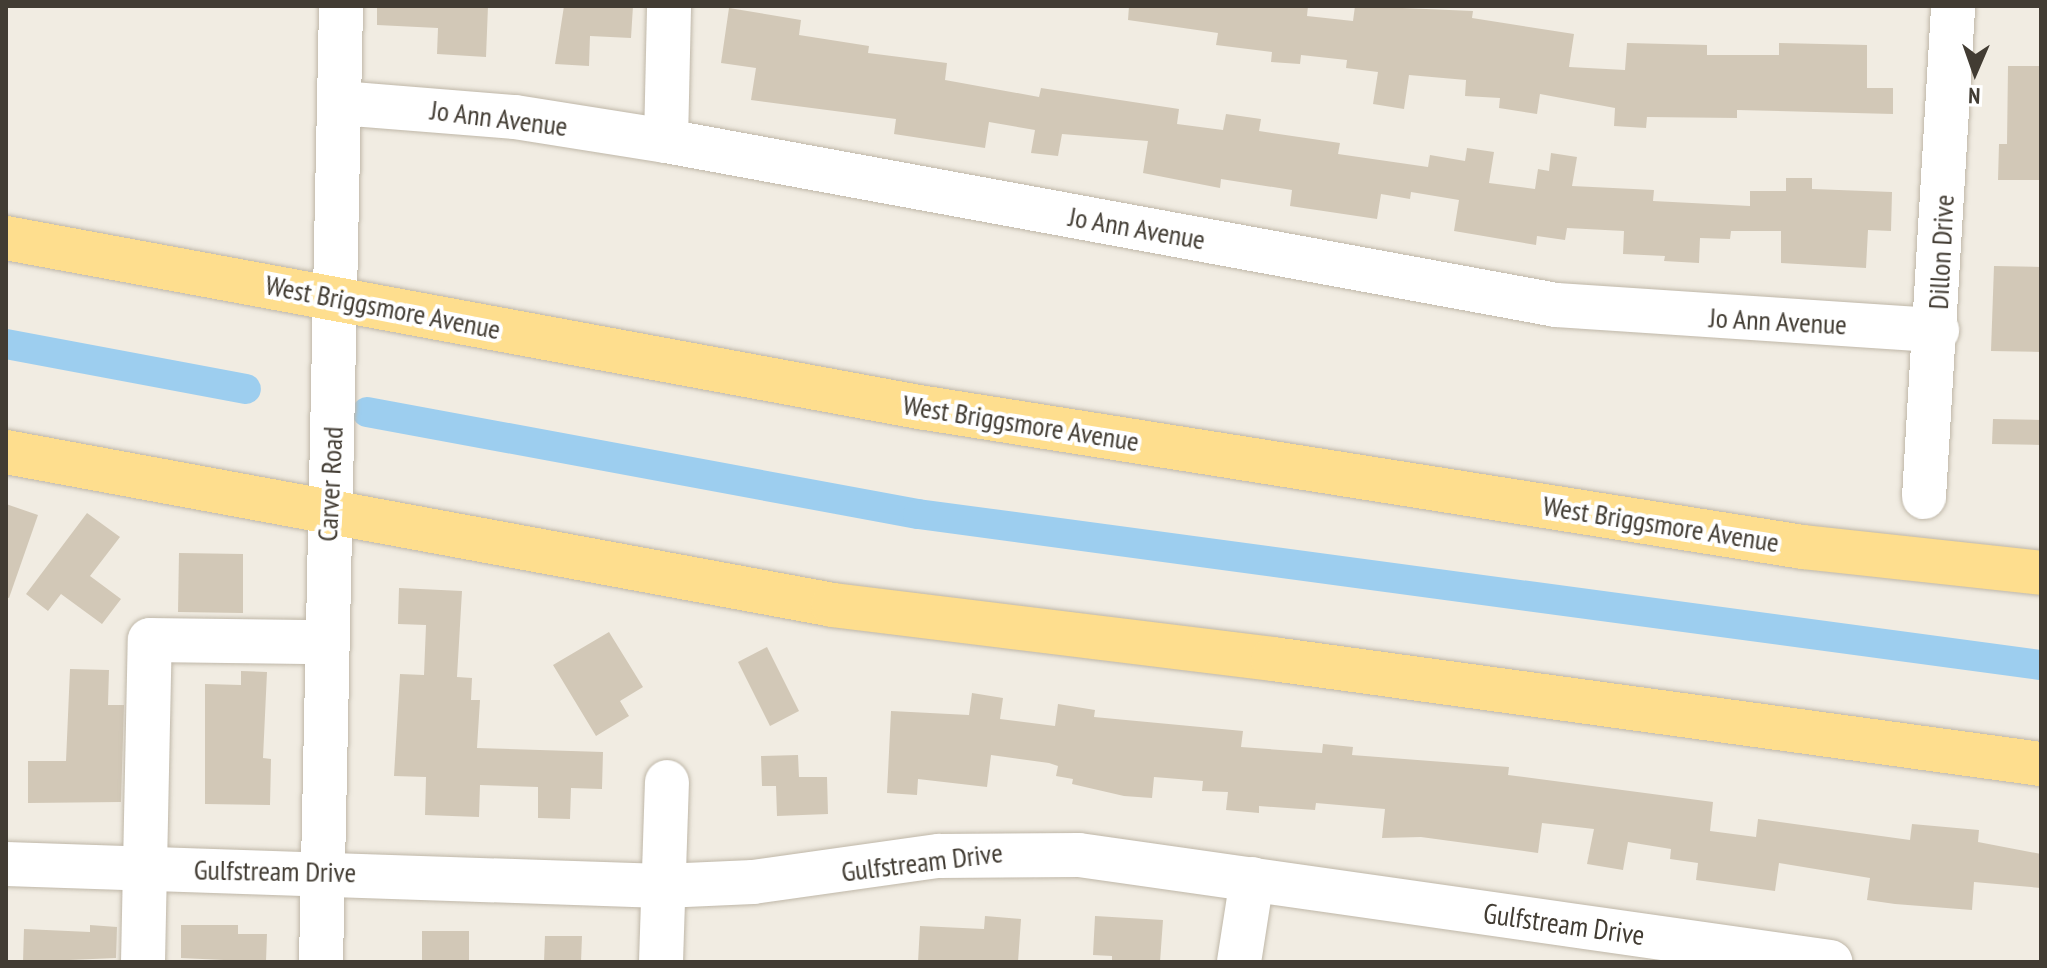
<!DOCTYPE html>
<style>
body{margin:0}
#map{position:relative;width:2047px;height:968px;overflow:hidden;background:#f1ece2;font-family:"PT Sans Narrow",sans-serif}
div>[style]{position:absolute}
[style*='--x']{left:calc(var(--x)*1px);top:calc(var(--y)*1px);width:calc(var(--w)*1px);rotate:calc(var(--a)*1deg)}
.canal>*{height:30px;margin:-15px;padding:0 15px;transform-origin:15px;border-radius:15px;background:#9dceef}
.building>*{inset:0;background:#d2c8b7}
.roads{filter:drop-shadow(0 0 2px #bfb7a8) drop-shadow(0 0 2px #bfb7a8)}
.minor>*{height:44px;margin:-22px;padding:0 22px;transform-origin:22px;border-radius:22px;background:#fff}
.major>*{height:44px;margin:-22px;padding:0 22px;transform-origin:22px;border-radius:22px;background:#fede8e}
span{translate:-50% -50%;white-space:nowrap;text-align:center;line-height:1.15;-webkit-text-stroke:8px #fff;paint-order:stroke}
.street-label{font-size:28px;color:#423c33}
.frame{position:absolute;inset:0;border:8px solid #423c33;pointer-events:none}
.north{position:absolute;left:1935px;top:32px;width:80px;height:80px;-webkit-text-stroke:6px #fff;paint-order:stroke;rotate:182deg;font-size:22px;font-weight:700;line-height:32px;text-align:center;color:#423c33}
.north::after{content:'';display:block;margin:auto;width:28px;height:36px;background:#423c33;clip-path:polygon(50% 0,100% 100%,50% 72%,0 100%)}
</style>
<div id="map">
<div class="canal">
<i style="--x:6;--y:344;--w:244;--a:10.6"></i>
<i style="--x:367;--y:412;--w:560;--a:10.49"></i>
<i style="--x:918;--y:514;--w:1133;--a:7.66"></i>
</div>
<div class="building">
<i style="clip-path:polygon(377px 6px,488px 6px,486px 57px,437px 54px,438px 28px,377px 25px)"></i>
<i style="clip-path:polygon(564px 6px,633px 6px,631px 38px,590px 36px,589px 66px,555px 64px)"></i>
<i style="clip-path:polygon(1129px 6px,1308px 6px,1307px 16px,1353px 21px,1355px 6px,1473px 11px,1472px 18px,1574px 34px,1569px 67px,1625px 70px,1627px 43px,1707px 45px,1707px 55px,1779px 55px,1779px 43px,1867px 45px,1867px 88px,1893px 88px,1893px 114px,1737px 110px,1737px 118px,1647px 117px,1646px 128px,1614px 126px,1615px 108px,1540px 94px,1537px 114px,1499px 108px,1500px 98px,1465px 96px,1466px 80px,1409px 75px,1404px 109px,1373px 104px,1378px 72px,1346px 68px,1347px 60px,1301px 55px,1300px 64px,1271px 62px,1272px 52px,1216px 45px,1218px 33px,1128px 20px)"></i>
<i style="clip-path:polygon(729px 8px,801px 20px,799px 35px,869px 46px,868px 53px,947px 63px,945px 80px,1039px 97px,1041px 88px,1179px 109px,1177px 124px,1223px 130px,1226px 114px,1261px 119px,1259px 131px,1340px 143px,1338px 154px,1428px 167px,1430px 155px,1465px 161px,1467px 148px,1494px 152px,1489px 183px,1535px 189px,1538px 169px,1549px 171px,1551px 153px,1577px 157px,1572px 186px,1654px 190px,1653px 201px,1750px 206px,1750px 191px,1786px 191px,1786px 178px,1812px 178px,1812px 189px,1892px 192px,1891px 231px,1868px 230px,1866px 268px,1781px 263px,1781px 231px,1731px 231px,1730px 239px,1700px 238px,1699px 263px,1664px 261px,1665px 256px,1623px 254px,1624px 231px,1567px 228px,1565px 240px,1537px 236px,1536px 245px,1454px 231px,1459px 200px,1411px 192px,1410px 199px,1381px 194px,1377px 219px,1290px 206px,1292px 190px,1221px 179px,1220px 188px,1143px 173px,1148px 141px,1062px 134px,1058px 156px,1031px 153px,1035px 130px,989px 122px,985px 148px,894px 134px,896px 119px,751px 100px,756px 68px,721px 63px)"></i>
<i style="clip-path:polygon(2008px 66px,2041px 66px,2041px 180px,1998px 180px,1999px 144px,2007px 144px)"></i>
<i style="clip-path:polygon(1994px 266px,2041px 267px,2041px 352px,1991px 351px)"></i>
<i style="clip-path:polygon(1993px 419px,2041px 420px,2041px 445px,1992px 444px)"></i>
<i style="clip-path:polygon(6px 504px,38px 515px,9px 598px,6px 597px)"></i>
<i style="clip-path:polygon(87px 513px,120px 537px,90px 576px,121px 599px,102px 624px,61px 594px,48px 611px,26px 594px)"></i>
<i style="clip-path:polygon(179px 553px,243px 554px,243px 613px,178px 612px)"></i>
<i style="clip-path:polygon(399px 588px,462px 591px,457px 677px,472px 678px,471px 700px,480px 700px,477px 748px,603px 752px,602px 789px,571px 788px,570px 819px,538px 818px,538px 787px,480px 785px,479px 817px,425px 815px,426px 777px,394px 776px,400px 674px,424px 675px,426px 625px,398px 624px)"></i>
<i style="clip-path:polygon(609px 632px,643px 687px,620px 701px,629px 716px,596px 736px,553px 665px)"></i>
<i style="clip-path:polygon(767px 647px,799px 711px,770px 726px,738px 662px)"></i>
<i style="clip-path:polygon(70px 669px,109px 670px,108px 705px,124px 705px,121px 802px,28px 803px,28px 761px,66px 761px)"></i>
<i style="clip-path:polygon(241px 671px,267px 672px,263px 758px,271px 759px,270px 805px,205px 804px,205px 684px,241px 685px)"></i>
<i style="clip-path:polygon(972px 693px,1003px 698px,1000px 719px,1055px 726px,1058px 704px,1095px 710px,1094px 717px,1243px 731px,1241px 747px,1322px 753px,1323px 744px,1353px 747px,1352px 755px,1509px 767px,1508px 775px,1713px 802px,1710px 831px,1756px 837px,1758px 819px,1910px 840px,1912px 824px,1979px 830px,1978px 842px,2041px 854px,2041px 888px,1974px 882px,1972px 910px,1895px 904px,1867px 900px,1870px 878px,1779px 863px,1775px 891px,1696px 880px,1698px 863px,1670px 859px,1671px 849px,1628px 842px,1623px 870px,1587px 864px,1594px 829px,1542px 823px,1538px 853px,1421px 837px,1382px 838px,1385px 809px,1316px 803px,1315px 810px,1259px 806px,1259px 813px,1226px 810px,1228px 792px,1202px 791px,1203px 781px,1154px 777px,1152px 798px,1124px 796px,1072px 784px,1073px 779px,1056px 776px,1058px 766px,1049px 763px,991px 755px,987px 787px,918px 779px,917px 795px,887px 793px,891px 711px,969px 715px)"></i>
<i style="clip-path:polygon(798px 755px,799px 777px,827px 777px,828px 814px,777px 816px,776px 786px,762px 786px,761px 756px)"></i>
<i style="clip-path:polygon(985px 916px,1021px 919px,1018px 962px,918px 962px,920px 926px,984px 929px)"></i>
<i style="clip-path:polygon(1095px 916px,1163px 920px,1160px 962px,1112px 962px,1112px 956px,1093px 955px)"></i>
<i style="clip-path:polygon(90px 925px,117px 927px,116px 958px,23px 962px,24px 929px,90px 932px)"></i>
<i style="clip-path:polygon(181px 925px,238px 925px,238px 934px,267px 934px,266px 962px,181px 958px)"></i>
<i style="clip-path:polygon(422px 931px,469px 931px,469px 962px,422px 962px)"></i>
<i style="clip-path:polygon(545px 936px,582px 936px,581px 962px,544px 962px)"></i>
</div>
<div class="roads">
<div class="minor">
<i style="--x:340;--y:103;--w:176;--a:4.6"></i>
<i style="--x:515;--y:117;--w:153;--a:9"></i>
<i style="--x:666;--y:141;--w:905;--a:10.44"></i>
<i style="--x:1556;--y:305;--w:382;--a:3.8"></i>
<i style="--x:666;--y:141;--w:135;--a:-88.7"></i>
<i style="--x:1924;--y:497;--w:492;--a:-86.6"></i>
<i style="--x:6;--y:864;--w:657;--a:1.92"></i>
<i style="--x:663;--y:886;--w:90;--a:-2.5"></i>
<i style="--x:753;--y:882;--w:188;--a:-8"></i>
<i style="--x:939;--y:856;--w:140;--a:-0.4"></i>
<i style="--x:1079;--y:855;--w:759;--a:8.11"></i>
<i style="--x:143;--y:962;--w:322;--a:-88.8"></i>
<i style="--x:150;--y:640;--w:174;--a:0.7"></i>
<i style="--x:321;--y:962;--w:956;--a:-88.8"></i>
<i style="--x:661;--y:962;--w:180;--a:-88.1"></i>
<i style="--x:1239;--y:962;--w:84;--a:-81.1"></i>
</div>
<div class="major">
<i style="--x:6;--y:238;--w:929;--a:10.49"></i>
<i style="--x:919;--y:407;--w:895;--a:9"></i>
<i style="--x:1803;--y:547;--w:239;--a:6.2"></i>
<i style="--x:6;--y:452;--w:841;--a:10.48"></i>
<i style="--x:833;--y:605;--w:443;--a:7"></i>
<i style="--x:1273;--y:659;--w:775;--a:7.79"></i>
</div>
</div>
<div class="street-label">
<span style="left:499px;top:118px;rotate:7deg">Jo Ann Avenue</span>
<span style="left:1137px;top:228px;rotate:10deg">Jo Ann Avenue</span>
<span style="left:1941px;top:252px;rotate:-87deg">Dillon Drive</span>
<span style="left:383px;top:307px;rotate:11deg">West Briggsmore Avenue</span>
<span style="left:1778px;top:321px;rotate:3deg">Jo Ann Avenue</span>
<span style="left:1021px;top:423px;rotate:9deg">West Briggsmore Avenue</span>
<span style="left:330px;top:484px;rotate:-87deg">Carver Road</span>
<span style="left:1661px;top:524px;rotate:9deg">West Briggsmore Avenue</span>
<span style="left:922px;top:862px;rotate:-7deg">Gulfstream Drive</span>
<span style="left:275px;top:871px;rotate:1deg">Gulfstream Drive</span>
<span style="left:1564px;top:924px;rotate:8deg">Gulfstream Drive</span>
</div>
<div class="frame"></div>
<div class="north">N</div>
</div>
